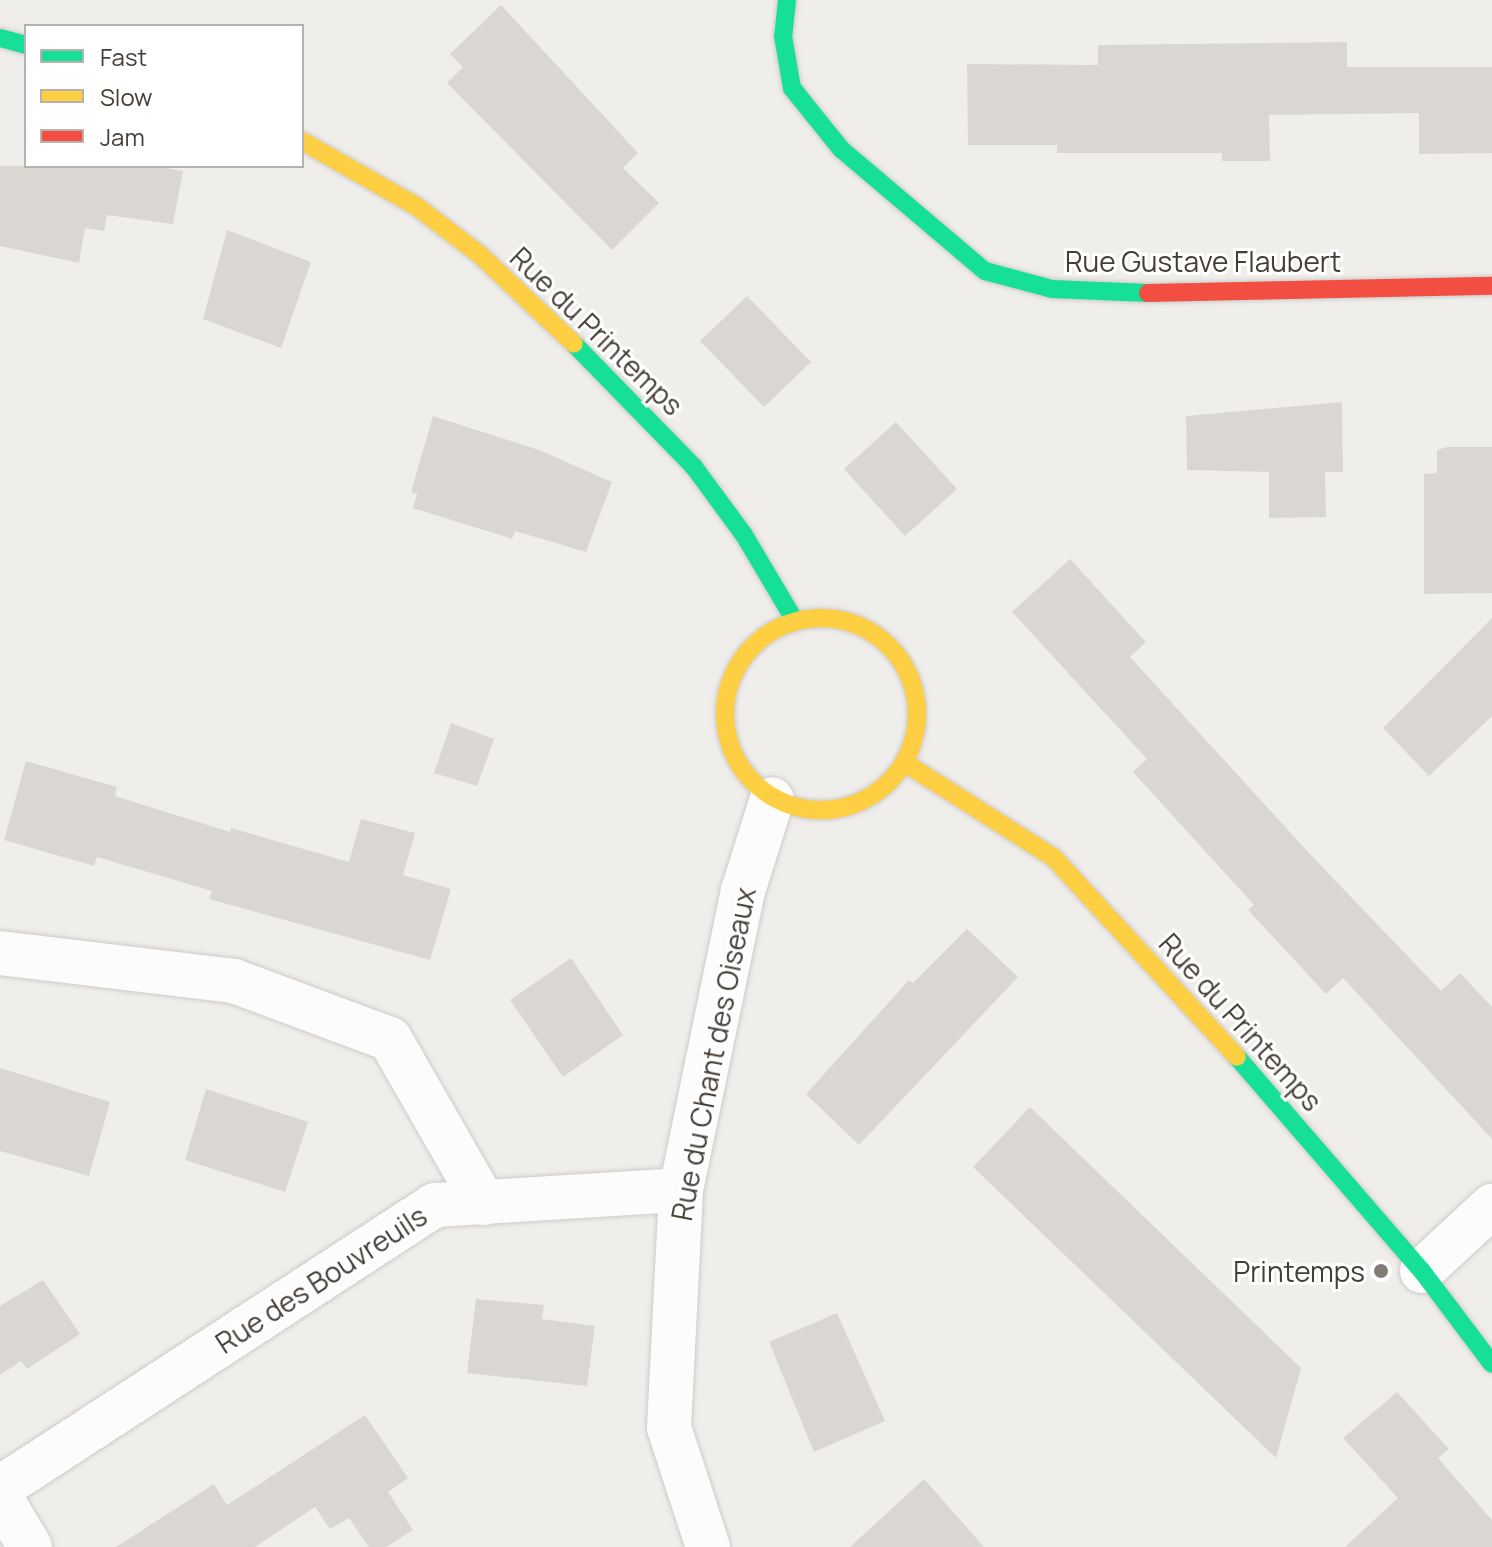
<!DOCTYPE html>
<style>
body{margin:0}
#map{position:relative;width:1492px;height:1547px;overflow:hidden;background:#f0eeeb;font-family:Manrope,sans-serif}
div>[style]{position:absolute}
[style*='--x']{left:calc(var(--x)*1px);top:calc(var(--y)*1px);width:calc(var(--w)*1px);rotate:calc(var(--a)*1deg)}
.building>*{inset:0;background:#dad7d3}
.roads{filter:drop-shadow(0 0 2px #cecbc8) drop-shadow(0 0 2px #cecbc8)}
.street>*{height:44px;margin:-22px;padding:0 22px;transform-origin:22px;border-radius:22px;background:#fdfcfc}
.fast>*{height:18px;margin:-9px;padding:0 9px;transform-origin:9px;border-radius:9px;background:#16e098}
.slow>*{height:18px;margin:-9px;padding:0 9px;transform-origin:9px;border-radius:9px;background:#ffcf43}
.slow>.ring{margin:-9px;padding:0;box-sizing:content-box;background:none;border:18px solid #ffcf43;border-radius:50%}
.jam>*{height:18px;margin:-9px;padding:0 9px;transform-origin:9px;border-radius:9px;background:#f24e42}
.dots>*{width:22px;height:22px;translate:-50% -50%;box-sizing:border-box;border:4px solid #fff;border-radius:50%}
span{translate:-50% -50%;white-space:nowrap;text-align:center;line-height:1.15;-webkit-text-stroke:6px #fff;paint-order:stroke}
.street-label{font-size:28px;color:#453e37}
.poi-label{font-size:28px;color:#453e37}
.right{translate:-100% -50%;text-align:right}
.legend{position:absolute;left:24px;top:24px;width:280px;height:144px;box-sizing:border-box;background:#fff;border:2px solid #b5b2af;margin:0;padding:10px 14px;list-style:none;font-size:24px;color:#453e37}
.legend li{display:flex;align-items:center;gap:16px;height:40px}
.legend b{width:40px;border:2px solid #b5b2af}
</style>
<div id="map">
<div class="building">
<i style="clip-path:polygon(501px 5px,638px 153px,623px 168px,659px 203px,612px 250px,447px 83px,463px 67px,450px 54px)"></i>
<i style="clip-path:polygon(1347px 42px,1347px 67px,1492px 67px,1492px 153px,1419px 154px,1419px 113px,1269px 115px,1270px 161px,1222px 161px,1222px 153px,1057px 153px,1057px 145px,968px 145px,967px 64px,1098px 65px,1098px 45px)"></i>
<i style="clip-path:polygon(0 166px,155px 166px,183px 171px,173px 224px,107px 215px,104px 231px,85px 228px,79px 263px,0 246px)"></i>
<i style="clip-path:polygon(227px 230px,311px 262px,281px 348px,203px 319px)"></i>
<i style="clip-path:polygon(747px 296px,811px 362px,764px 407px,700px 341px)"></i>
<i style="clip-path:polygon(1342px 402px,1343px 472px,1325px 472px,1326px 517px,1269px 518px,1269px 472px,1187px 470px,1186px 416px)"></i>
<i style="clip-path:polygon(433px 416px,539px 450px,612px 482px,586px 552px,515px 531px,512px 539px,413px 508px,417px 494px,411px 492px)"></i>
<i style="clip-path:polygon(896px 422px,957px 489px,905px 536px,844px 469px)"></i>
<i style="clip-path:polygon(1447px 447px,1492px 447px,1492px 593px,1424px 594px,1424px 474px,1437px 473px,1437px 450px)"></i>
<i style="clip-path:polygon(1070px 559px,1146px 642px,1130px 657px,1309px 853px,1441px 991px,1460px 973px,1492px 1007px,1492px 1139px,1343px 978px,1326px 994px,1248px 910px,1254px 905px,1133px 772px,1147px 759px,1012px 612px)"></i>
<i style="clip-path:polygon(1492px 618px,1492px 716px,1429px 776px,1383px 728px)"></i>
<i style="clip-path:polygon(451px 723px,494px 739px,477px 786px,434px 773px)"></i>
<i style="clip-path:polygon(26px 761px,117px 787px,115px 796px,230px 832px,231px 828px,349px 862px,361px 819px,415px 833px,403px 875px,451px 889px,430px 960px,209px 899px,212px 891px,97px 857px,94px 866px,4px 840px)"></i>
<i style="clip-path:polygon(967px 929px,1018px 977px,859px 1145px,806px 1094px,909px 980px,913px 983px)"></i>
<i style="clip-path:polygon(571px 958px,623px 1035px,563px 1077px,510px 1000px)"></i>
<i style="clip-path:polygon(0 1068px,110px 1102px,89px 1176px,0 1151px)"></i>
<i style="clip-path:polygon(206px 1089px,308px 1122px,285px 1192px,185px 1160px)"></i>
<i style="clip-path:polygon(1030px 1107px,1301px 1368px,1276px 1458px,973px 1167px)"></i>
<i style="clip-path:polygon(43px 1280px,80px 1334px,27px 1369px,21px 1361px,0 1375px,0 1306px)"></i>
<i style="clip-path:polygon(476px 1299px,544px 1305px,542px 1319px,595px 1326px,587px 1386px,467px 1373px)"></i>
<i style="clip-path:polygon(837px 1313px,885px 1421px,814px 1452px,769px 1342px)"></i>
<i style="clip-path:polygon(1397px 1392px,1449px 1449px,1438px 1458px,1492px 1520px,1492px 1547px,1345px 1547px,1398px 1498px,1343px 1438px)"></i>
<i style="clip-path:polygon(365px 1415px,408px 1478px,388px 1492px,413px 1530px,386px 1547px,369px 1547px,349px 1518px,330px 1529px,315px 1507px,255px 1547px,116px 1547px,214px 1484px,227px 1505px)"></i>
<i style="clip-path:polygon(924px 1479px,984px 1547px,850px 1547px)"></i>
</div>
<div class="roads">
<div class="street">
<i style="--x:0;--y:953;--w:236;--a:6.8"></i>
<i style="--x:234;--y:981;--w:166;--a:20.4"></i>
<i style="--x:390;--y:1039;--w:189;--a:60.2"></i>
<i style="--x:1422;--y:1271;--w:96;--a:-42.9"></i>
<i style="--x:0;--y:1488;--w:519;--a:-33.05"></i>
<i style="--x:435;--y:1205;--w:246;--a:-3.5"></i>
<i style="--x:0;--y:1497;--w:58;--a:59"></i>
<i style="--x:708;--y:1547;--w:125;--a:-108.1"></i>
<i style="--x:669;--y:1428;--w:238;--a:-87.1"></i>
<i style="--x:681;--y:1190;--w:305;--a:-78.3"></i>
<i style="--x:743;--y:891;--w:96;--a:-72.5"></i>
</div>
<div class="fast">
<i style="--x:787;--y:0;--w:36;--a:96"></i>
<i style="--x:783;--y:36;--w:53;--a:80.2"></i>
<i style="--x:792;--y:88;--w:78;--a:51.2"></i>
<i style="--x:841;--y:149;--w:189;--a:40.3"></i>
<i style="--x:985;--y:271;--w:69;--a:15"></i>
<i style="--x:1052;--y:289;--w:96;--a:2.4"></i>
<i style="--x:0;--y:38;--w:27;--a:15"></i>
<i style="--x:574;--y:344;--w:172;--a:45.7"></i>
<i style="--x:694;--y:467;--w:84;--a:53.7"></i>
<i style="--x:744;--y:535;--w:100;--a:59.3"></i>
<i style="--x:1237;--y:1057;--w:283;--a:49.2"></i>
<i style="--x:1422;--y:1271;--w:116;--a:53"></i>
</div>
<div class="slow">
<i style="--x:302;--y:141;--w:131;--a:29.7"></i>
<i style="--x:416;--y:206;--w:81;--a:37.4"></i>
<i style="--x:480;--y:255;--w:129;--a:43.4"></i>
<i class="ring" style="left:725px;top:618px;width:174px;height:174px"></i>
<i style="--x:905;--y:763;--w:177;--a:32.5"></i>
<i style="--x:1054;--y:858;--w:270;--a:47.4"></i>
</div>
<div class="jam">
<i style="--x:1148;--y:293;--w:344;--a:-1.2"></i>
</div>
</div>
<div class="dots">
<i style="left:1381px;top:1271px;background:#817c76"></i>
</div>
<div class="street-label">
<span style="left:1203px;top:261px">Rue Gustave Flaubert</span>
<span style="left:597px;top:331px;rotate:44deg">Rue du Printemps</span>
<span style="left:1241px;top:1022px;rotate:48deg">Rue du Printemps</span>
<span style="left:713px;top:1054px;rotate:-79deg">Rue du Chant des Oiseaux</span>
<span style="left:321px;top:1279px;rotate:-33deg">Rue des Bouvreuils</span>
</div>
<div class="poi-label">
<span class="right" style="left:1365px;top:1271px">Printemps</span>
</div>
<ul class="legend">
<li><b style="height:10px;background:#16e098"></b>Fast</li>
<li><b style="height:10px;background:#ffcf43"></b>Slow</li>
<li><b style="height:10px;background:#f24e42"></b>Jam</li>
</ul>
</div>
